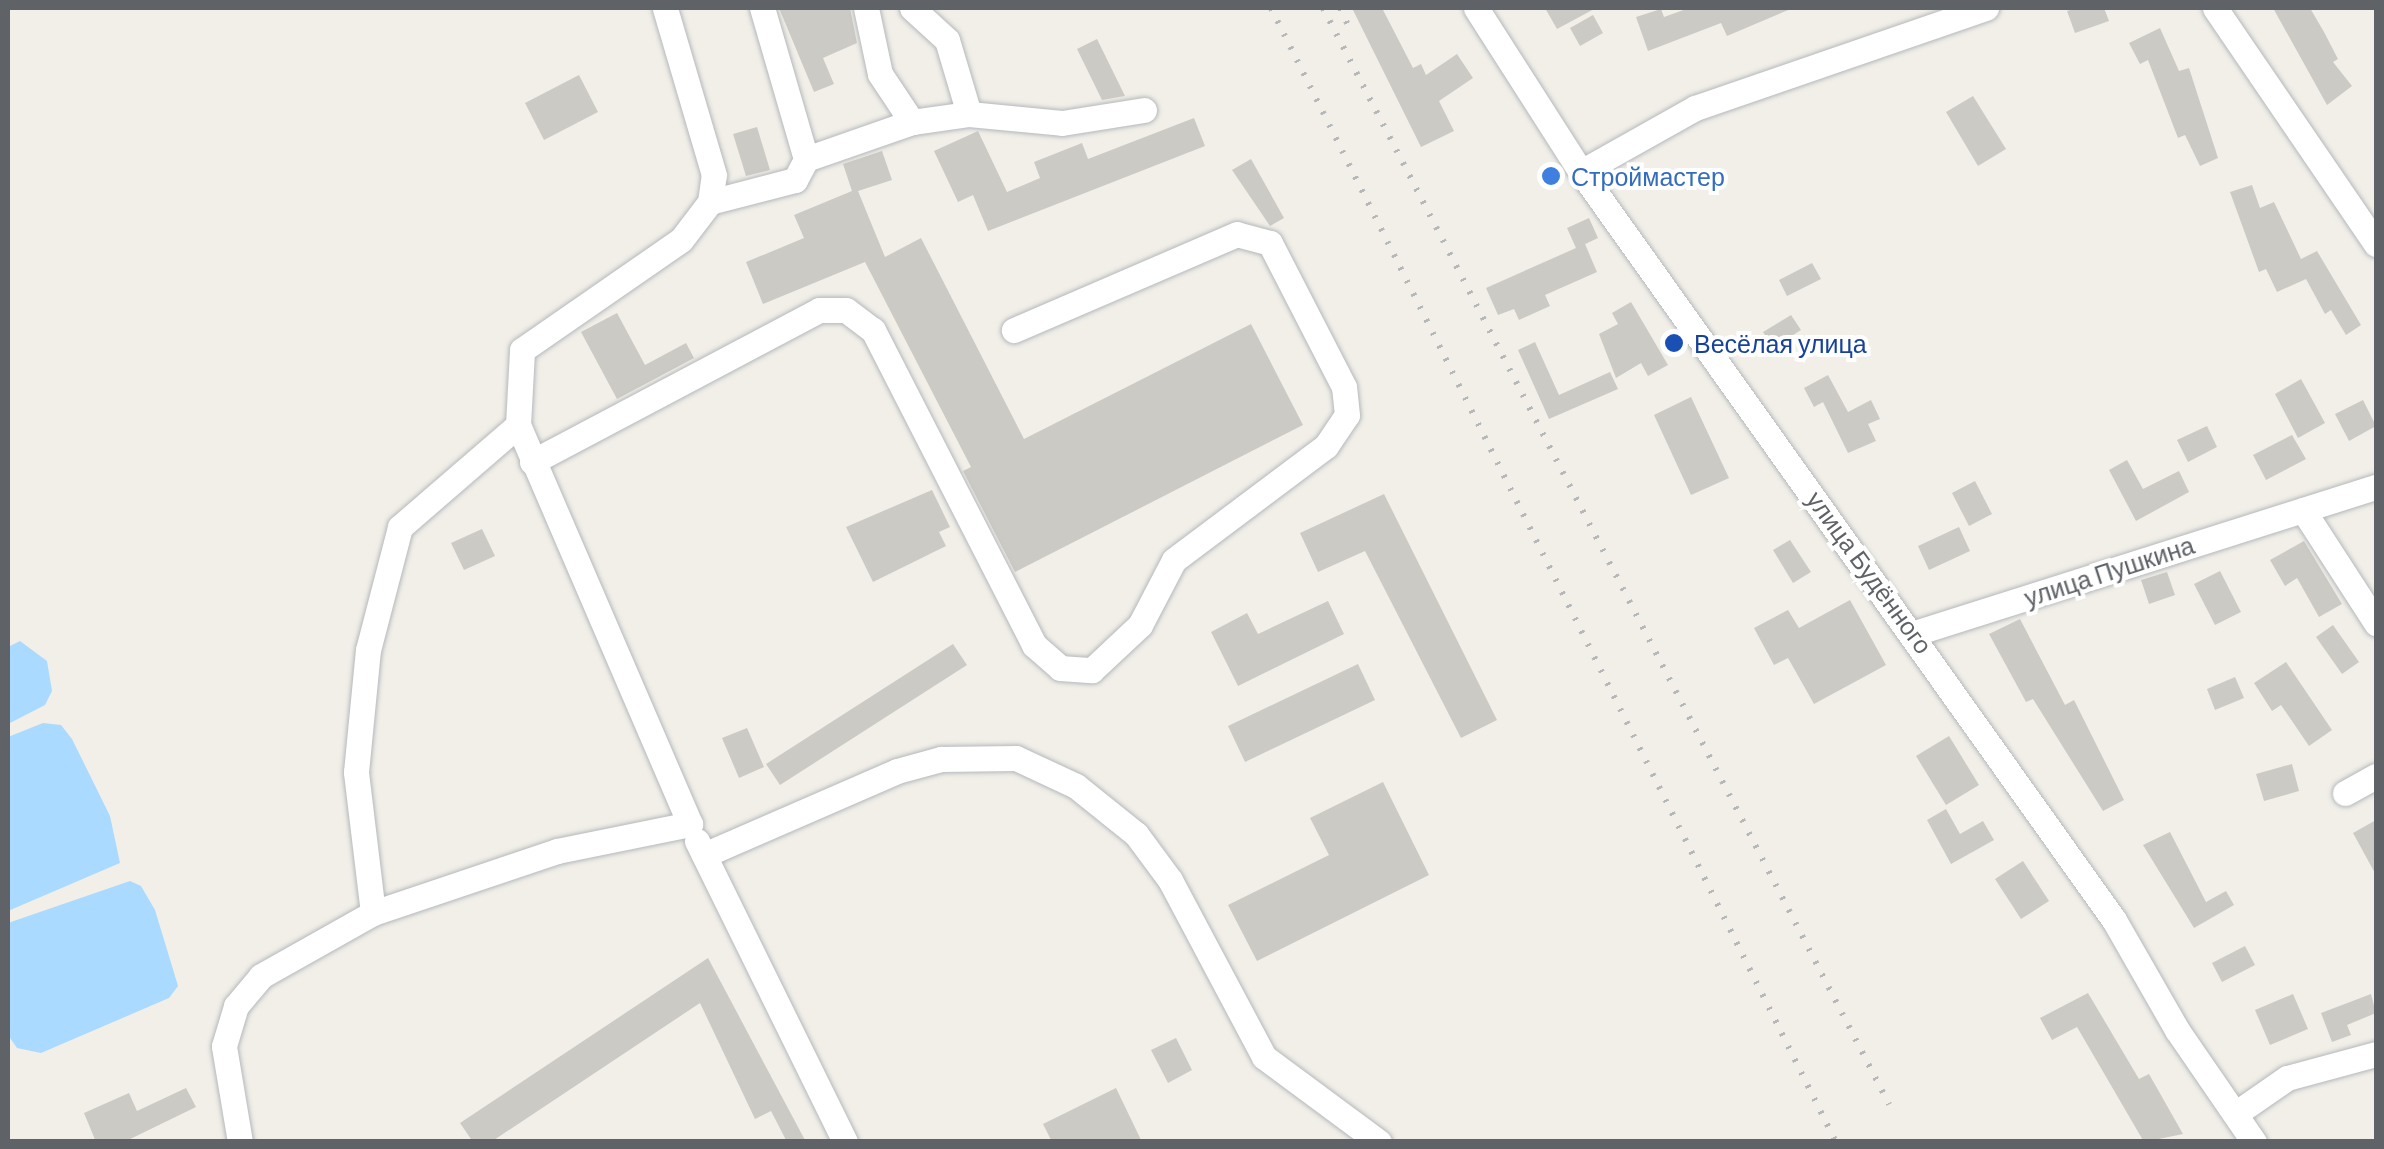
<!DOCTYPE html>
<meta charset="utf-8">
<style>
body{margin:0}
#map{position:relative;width:2384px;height:1149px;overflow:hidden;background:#f1efe8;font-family:Barlow,sans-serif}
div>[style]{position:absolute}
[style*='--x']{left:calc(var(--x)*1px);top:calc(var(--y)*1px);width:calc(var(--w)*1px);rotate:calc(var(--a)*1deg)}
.water>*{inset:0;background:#aadaff}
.building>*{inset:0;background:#cccac5}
.roads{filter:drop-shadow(0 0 2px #b5b8bc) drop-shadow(0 0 2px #b5b8bc)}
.minor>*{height:25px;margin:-12.5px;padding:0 12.5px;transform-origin:12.5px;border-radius:12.5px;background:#fff}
.rail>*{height:6px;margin-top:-3px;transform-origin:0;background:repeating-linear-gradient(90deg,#b6b7b8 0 2.5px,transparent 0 14.5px)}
.dots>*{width:28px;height:28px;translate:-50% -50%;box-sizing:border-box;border:5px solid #fff;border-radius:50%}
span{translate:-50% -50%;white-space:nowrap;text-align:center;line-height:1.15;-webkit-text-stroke:8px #fff;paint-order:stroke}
.shop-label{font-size:25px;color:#366cbe}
.left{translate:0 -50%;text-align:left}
.transit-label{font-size:25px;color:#164399}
.street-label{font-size:25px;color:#5f6368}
.frame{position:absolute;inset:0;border:10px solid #5f6368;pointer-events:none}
</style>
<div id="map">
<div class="water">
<i style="clip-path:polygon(20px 641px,47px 661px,52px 691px,45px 705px,8px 724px,8px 647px)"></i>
<i style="clip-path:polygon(43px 723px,61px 725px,72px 739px,110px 816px,120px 863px,8px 911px,8px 737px)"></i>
<i style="clip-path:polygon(130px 881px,141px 886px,155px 910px,178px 986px,169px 998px,41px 1053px,17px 1048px,8px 1035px,8px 923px)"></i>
</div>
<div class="building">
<i style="clip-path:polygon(779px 8px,850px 8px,857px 43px,823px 58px,834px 84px,814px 92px)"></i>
<i style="clip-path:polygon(1352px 8px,1382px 8px,1413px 68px,1421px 64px,1426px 75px,1457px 54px,1473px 78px,1439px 101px,1454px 131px,1421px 147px)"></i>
<i style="clip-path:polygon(1545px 8px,1596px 8px,1557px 29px)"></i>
<i style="clip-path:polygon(1689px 8px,1793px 8px,1727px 36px,1721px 23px,1648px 51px,1636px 17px,1661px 9px,1664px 17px)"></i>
<i style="clip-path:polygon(2077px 8px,2104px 8px,2109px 21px,2075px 33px,2067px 11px)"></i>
<i style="clip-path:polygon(2273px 8px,2310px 8px,2324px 32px,2338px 59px,2333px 62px,2352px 86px,2327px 105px)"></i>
<i style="clip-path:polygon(1593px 15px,1603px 33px,1580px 46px,1570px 28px)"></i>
<i style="clip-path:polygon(2160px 28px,2179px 71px,2189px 68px,2218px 158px,2200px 166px,2185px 135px,2178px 138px,2148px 60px,2140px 64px,2129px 43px)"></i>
<i style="clip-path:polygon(1097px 39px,1125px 96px,1102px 100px,1077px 49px)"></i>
<i style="clip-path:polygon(579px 75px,598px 112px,544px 140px,525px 103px)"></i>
<i style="clip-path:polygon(1973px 96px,2006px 149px,1978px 166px,1946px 112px)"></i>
<i style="clip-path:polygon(1194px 118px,1205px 146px,988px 231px,973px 195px,958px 202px,934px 151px,978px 131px,1007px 192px,1040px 178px,1034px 162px,1082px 143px,1088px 159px)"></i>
<i style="clip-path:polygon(757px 127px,770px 170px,746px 176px,733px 134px)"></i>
<i style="clip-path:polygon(882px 151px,892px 180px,858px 191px,885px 257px,921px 238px,1024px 439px,1251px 324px,1303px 425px,1015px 572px,963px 471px,971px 467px,865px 262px,763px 304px,746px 262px,804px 238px,794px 215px,852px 191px,843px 164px)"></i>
<i style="clip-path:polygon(1251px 159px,1284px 218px,1270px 226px,1232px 170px)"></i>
<i style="clip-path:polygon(2252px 185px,2260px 208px,2274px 202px,2301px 259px,2317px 251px,2361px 325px,2346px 335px,2331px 310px,2325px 314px,2306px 279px,2277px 292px,2266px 269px,2259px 272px,2230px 192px)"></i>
<i style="clip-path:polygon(1589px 218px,1598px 238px,1579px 247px,1585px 244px,1597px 272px,1545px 295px,1550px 306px,1519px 320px,1514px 309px,1498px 315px,1486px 288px,1576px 248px,1567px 228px)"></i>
<i style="clip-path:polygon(1812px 263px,1821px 279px,1787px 296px,1779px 280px)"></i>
<i style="clip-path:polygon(1631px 302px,1668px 365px,1648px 376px,1641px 363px,1616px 378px,1599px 334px,1618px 324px,1612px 313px)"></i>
<i style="clip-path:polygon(617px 313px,645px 365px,686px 343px,694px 358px,617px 399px,581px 332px)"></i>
<i style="clip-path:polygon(1791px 315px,1801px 330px,1773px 348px,1763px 332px)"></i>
<i style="clip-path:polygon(1535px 342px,1559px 395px,1610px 372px,1618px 389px,1549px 419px,1518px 350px)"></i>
<i style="clip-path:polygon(1828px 375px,1848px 412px,1871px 400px,1880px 419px,1868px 424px,1876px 441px,1848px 453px,1823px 402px,1814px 407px,1804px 388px)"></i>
<i style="clip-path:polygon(2301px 379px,2325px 423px,2298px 438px,2275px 394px)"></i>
<i style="clip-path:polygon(1691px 397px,1729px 478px,1691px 495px,1654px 415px)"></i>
<i style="clip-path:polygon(2363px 400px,2376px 426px,2349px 441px,2335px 414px)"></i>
<i style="clip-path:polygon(2207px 426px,2217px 447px,2188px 462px,2177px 440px)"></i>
<i style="clip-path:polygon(2292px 435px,2306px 459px,2266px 480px,2253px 455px)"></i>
<i style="clip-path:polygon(2127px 460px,2143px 489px,2179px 471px,2189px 492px,2136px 521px,2109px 470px)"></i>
<i style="clip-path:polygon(1975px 481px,1992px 514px,1969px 526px,1952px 493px)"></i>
<i style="clip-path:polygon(932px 490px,950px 527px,939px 532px,946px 546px,873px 582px,846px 527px)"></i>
<i style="clip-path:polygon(1384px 494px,1497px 720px,1461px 738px,1365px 551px,1318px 572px,1300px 533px)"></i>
<i style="clip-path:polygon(1959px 527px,1970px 551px,1929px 570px,1918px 546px)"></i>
<i style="clip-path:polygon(482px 529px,495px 556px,464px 570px,451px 543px)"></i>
<i style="clip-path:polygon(1790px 540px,1811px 572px,1793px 583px,1773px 550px)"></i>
<i style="clip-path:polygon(2304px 541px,2342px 604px,2319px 617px,2297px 578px,2285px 586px,2270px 560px)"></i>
<i style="clip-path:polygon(2220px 571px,2241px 612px,2215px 625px,2194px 584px)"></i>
<i style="clip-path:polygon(2167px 572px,2175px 595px,2149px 604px,2141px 580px)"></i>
<i style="clip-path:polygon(1850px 600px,1886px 665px,1814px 704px,1788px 658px,1774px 665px,1754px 628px,1788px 610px,1799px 628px)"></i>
<i style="clip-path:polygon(1328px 601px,1344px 634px,1238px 686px,1211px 632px,1247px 613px,1258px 634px)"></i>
<i style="clip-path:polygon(2020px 619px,2065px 705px,2074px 700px,2124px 800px,2103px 811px,2033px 699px,2026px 702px,1989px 634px)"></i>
<i style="clip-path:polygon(2333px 625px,2359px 662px,2342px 674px,2316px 637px)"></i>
<i style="clip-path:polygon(953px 644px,967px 665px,780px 785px,766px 764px)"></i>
<i style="clip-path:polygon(2286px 662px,2332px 730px,2309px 746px,2281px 705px,2272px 711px,2254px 683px)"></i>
<i style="clip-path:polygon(1358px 664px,1375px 700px,1245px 762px,1228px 726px)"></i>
<i style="clip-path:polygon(2235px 677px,2244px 698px,2215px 710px,2207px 689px)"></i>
<i style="clip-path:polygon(747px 728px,764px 767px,739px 778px,722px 738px)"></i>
<i style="clip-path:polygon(1949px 736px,1979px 785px,1946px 805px,1916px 756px)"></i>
<i style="clip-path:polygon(2292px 764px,2299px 791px,2264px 801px,2256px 774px)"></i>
<i style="clip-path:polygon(1383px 782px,1429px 875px,1257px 961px,1228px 905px,1329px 855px,1310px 818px)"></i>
<i style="clip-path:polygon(1946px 809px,1960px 834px,1983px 821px,1994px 840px,1951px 864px,1927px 820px)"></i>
<i style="clip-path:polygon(2376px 820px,2376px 875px,2353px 833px)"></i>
<i style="clip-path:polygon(2170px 832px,2206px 902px,2226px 891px,2234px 905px,2194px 928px,2143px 845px)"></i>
<i style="clip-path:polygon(2023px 861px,2049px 901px,2021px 919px,1995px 879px)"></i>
<i style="clip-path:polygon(2245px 946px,2255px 965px,2222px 982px,2212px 963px)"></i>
<i style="clip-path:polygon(708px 958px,806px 1142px,787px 1142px,771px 1111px,755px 1119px,700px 1003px,491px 1142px,473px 1142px,460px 1123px)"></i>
<i style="clip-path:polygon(2088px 993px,2139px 1079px,2149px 1074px,2183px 1134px,2144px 1142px,2077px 1027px,2052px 1040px,2040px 1018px)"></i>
<i style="clip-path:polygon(2293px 994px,2308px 1029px,2270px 1045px,2255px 1010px)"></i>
<i style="clip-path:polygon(2371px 994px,2376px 1013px,2347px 1025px,2351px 1035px,2332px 1042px,2321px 1013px)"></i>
<i style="clip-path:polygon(1176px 1038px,1192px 1070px,1168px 1083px,1151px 1050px)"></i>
<i style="clip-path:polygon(186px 1088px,196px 1107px,124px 1142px,96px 1142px,84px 1113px,129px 1093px,137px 1111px)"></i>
<i style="clip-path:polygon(1116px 1088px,1142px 1142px,1052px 1142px,1043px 1124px)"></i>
</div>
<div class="roads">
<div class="minor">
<i style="--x:866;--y:8;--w:67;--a:78"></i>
<i style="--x:880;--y:74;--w:58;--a:56.3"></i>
<i style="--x:912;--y:8;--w:47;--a:42.4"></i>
<i style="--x:947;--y:40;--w:77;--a:73.4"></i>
<i style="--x:1476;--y:8;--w:195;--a:57.4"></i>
<i style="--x:1581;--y:172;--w:918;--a:54.53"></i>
<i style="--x:2114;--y:920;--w:127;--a:60.2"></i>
<i style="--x:2177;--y:1030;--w:136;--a:55.5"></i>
<i style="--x:2215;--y:8;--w:286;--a:55.7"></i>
<i style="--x:806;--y:159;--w:112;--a:-19.2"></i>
<i style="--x:912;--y:122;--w:58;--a:-8"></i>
<i style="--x:969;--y:114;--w:93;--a:5.5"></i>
<i style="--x:1062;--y:123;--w:83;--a:-9"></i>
<i style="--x:1581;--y:172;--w:131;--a:-29.3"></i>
<i style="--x:1695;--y:108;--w:308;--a:-19"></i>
<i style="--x:710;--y:202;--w:88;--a:-14.5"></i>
<i style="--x:795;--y:180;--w:24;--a:-62"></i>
<i style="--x:806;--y:159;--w:157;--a:-106.2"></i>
<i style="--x:532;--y:462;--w:325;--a:-27.9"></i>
<i style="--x:819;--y:310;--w:27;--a:0"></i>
<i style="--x:846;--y:310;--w:34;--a:37"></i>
<i style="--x:873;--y:330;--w:354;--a:62.9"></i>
<i style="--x:1034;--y:645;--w:35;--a:41"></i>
<i style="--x:1060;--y:668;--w:32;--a:4"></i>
<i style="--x:1092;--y:670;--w:66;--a:-43.2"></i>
<i style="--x:1140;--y:625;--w:73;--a:-62.4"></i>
<i style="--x:1174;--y:560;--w:190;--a:-36.9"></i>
<i style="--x:1326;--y:446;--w:37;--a:-56"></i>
<i style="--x:1347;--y:415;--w:28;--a:-96"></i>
<i style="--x:1344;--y:387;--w:162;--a:-117.2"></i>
<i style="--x:1270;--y:243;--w:34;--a:-165"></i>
<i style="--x:1237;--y:234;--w:243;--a:156.7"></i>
<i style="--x:2303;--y:510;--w:135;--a:57.1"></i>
<i style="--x:1915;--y:633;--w:484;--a:-17.6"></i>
<i style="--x:2345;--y:793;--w:35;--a:-29"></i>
<i style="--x:697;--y:841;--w:335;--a:63.8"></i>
<i style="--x:704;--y:855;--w:210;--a:-23.5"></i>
<i style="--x:897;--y:771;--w:46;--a:-15.3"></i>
<i style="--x:941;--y:759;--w:75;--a:-0.8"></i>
<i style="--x:1016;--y:758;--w:66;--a:25"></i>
<i style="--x:1076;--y:786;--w:77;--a:38.7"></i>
<i style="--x:1136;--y:834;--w:57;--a:53.5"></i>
<i style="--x:1170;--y:880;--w:200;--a:62"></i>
<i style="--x:1264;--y:1057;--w:143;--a:36.5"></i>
<i style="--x:373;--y:913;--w:142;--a:-96.9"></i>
<i style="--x:356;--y:772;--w:123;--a:-84.4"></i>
<i style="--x:368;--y:650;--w:127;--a:-75.4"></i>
<i style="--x:400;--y:527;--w:156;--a:-40.8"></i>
<i style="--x:2235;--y:1114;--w:63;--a:-34.7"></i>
<i style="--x:2287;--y:1078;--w:92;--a:-15.1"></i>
<i style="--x:240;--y:1142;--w:97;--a:-99.5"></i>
<i style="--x:224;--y:1046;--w:42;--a:-73.3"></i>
<i style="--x:236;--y:1006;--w:39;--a:-50"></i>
<i style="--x:261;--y:976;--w:129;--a:-29.4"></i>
<i style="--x:373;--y:913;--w:194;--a:-18.6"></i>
<i style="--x:557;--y:851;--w:136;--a:-11.5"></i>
<i style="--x:690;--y:824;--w:434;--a:-113.3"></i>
<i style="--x:518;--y:425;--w:75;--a:-86.9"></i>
<i style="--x:522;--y:350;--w:193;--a:-34.7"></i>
<i style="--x:681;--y:240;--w:48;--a:-52.7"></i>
<i style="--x:710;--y:202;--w:27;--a:-82"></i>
<i style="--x:714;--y:175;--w:174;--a:-106.4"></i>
</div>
</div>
<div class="rail">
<i style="--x:1271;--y:8;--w:1267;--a:63.52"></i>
<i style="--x:1323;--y:8;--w:1234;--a:62.69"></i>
<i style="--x:1340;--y:8;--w:21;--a:65"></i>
</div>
<div class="dots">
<i style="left:1551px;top:176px;background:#3f7fe0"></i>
<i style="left:1674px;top:343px;background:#1a4fb4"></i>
</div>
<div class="shop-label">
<span class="left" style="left:1571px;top:176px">Строймастер</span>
</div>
<div class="transit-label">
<span class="left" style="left:1694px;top:343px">Весёлая улица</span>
</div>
<div class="street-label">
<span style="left:2109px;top:571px;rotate:-18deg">улица Пушкина</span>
<span style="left:1870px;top:572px;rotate:54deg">улица Будённого</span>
</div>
<div class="frame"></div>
</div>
